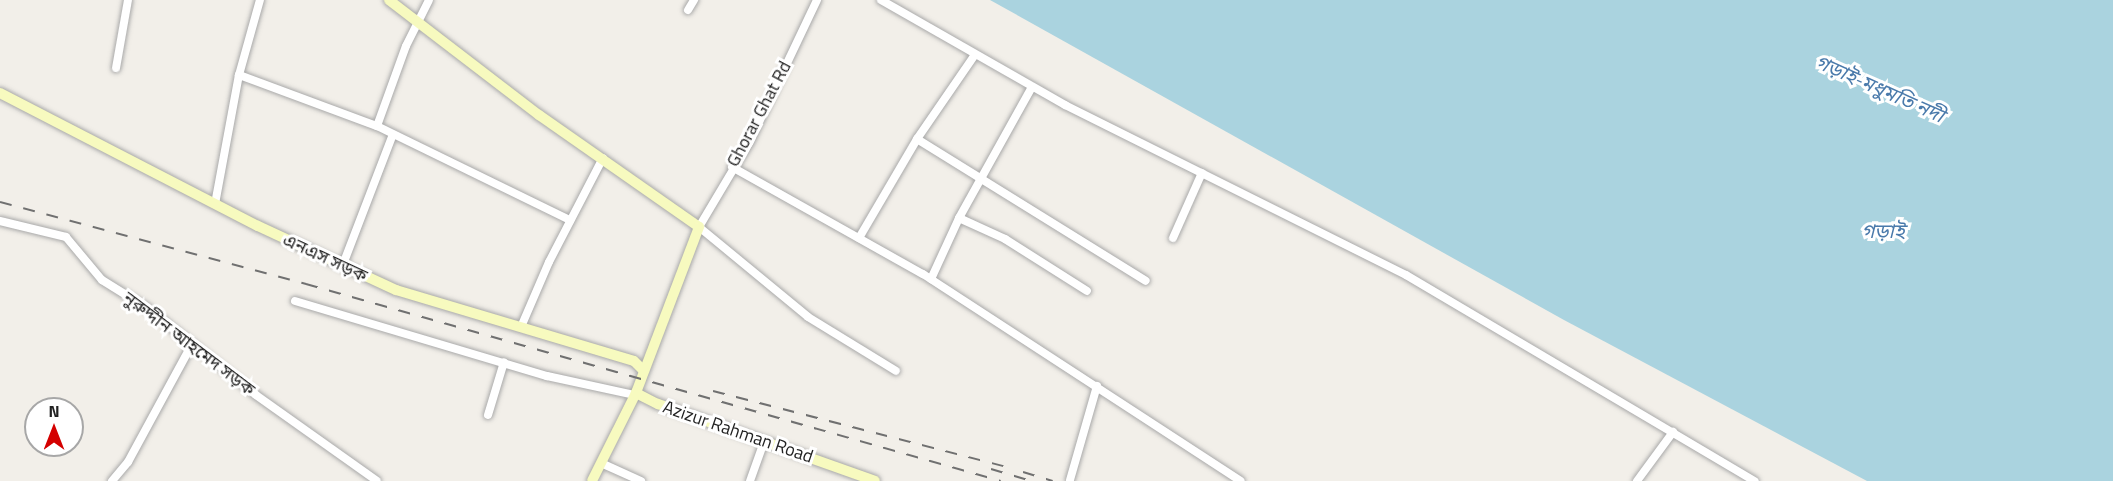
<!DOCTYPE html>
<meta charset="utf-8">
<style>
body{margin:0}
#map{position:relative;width:2113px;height:481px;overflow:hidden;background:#f2efe9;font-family:"Titillium Web","Noto Sans Bengali",sans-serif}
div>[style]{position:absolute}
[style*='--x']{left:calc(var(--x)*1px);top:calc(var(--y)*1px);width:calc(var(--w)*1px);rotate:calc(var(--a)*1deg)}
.water>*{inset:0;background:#aad3df}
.roads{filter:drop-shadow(0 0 2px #a9a9a9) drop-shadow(0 0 2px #a9a9a9)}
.street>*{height:8px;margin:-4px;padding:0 4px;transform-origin:4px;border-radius:4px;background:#fff}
.secondary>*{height:10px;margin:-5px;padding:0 5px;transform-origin:5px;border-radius:5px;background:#f7fabf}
.rail>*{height:2px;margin-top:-1px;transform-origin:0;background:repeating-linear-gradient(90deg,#707070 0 12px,transparent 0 24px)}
span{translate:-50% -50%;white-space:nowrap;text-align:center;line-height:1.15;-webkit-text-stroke:6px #fff;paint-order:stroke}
.street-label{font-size:18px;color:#222}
.water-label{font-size:20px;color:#4a7aab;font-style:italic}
.north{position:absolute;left:24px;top:397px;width:60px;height:60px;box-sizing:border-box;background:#fff;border:2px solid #a7a7a7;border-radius:50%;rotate:0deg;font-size:16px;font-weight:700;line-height:24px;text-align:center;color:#222}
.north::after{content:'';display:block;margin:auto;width:21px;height:27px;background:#d40000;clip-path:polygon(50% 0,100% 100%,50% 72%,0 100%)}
</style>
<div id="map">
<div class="water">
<i style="clip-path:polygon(990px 0,2113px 0,2113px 481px,1867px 481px,1564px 320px)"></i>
</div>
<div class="roads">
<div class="street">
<i style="--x:817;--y:0;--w:158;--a:115.4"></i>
<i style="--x:749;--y:143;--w:98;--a:120.8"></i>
<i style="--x:699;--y:227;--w:141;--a:39.5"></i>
<i style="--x:808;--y:317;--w:103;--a:31.5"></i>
<i style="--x:881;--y:0;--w:212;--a:29.7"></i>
<i style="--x:1065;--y:105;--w:381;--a:26.5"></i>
<i style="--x:1406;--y:275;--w:405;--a:30.6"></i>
<i style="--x:688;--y:10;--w:12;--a:-59"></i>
<i style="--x:116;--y:68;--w:69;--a:-80"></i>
<i style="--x:239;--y:75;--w:147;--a:20.3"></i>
<i style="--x:377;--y:126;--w:215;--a:26"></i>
<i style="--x:377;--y:126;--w:85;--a:-70.1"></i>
<i style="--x:406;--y:46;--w:51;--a:-63.4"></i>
<i style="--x:917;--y:139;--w:269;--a:31.8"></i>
<i style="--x:732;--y:167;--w:219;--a:29.3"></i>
<i style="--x:923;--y:274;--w:379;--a:33.1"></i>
<i style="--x:215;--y:204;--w:131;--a:-79.5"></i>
<i style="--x:239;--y:75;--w:78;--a:-74.4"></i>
<i style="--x:959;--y:218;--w:51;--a:24.5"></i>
<i style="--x:1005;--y:239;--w:97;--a:32.4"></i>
<i style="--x:0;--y:221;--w:68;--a:13.6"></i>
<i style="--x:66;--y:237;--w:56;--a:50.1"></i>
<i style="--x:102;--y:280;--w:53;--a:31.9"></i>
<i style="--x:147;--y:308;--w:139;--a:38.6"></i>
<i style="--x:256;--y:395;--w:148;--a:35.4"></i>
<i style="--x:859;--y:238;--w:115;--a:-59.6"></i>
<i style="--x:917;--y:139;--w:101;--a:-55.5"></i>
<i style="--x:1173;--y:238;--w:71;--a:-66"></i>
<i style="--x:342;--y:267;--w:142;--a:-69"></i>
<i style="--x:931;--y:279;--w:67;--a:-65.3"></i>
<i style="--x:959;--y:218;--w:150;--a:-60.9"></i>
<i style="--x:295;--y:301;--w:263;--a:16.6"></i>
<i style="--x:547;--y:376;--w:89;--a:12.3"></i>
<i style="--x:521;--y:327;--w:71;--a:-66.7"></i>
<i style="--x:549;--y:262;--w:117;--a:-62.6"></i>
<i style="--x:488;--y:415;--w:55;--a:-73.2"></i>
<i style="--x:601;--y:463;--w:44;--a:24.2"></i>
<i style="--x:1070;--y:480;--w:98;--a:-74"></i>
<i style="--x:112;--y:481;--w:25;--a:-50"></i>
<i style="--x:128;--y:462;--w:134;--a:-61.5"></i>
<i style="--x:750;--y:481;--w:41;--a:-70.3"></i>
<i style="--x:1637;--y:481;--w:61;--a:-53.7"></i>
</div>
<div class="secondary">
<i style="--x:389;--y:0;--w:189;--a:37.5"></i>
<i style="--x:539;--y:115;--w:195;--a:35"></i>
<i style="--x:699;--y:227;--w:178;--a:110.8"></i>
<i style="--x:636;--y:393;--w:98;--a:116.6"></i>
<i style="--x:0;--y:93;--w:290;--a:27.3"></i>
<i style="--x:258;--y:226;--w:152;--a:24.9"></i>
<i style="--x:396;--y:290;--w:248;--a:16.6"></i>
<i style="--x:634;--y:361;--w:13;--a:45"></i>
<i style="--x:636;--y:393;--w:25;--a:27"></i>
<i style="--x:658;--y:404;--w:230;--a:19.5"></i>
</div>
</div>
<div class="rail">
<i style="--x:0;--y:202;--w:317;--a:15"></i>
<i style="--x:306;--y:284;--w:722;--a:15.83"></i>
<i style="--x:713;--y:391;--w:300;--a:14.5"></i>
<i style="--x:991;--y:469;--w:42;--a:16.7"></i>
<i style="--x:1023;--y:472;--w:31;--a:17"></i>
</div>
<div class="street-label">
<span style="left:759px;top:114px;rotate:-62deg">Ghorar Ghat Rd</span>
<span style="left:325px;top:258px;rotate:25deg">এনএস সড়ক</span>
<span style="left:189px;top:344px;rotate:37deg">নুরুদ্দীন আহমেদ সড়ক</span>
<span style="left:738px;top:432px;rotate:19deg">Azizur Rahman Road</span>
</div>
<div class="water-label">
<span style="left:1880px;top:88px;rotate:24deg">গড়াই-মধুমতি নদী</span>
<span style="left:1883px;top:230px">গড়াই</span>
</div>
<div class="north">N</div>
</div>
